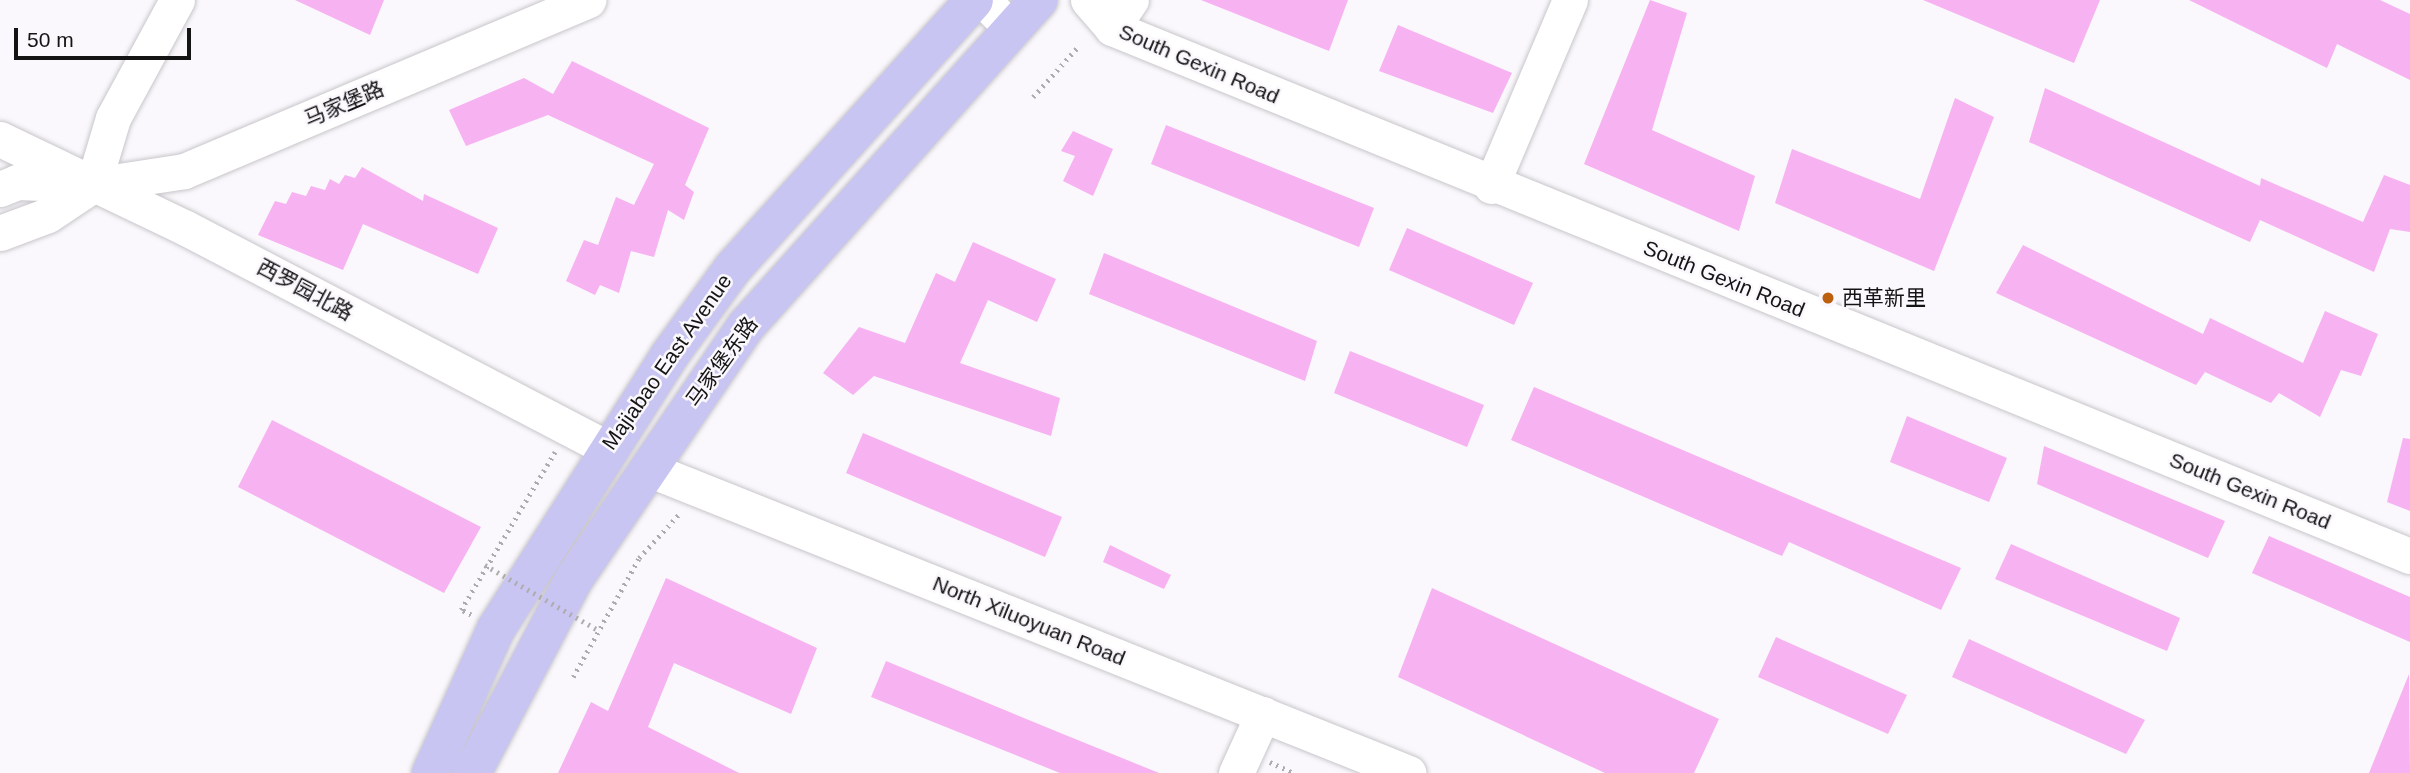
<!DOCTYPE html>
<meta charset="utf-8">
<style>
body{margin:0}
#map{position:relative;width:2410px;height:773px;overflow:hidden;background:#faf8fc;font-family:Arial,"Noto Sans SC",sans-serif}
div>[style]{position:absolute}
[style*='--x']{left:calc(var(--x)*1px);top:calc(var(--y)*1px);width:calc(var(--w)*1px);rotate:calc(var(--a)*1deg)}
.building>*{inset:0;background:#f7b2f2}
.path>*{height:4.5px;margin-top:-2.25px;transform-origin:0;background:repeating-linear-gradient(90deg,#adabae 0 2px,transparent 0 7px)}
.roads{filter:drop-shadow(0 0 2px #c8c6cb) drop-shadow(0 0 2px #c8c6cb)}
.minor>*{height:35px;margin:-17.5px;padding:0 17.5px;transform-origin:17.5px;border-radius:17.5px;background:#fff}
.major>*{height:38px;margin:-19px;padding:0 19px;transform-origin:19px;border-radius:19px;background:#c8c5f2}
.path-bridge>*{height:4.5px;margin-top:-2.25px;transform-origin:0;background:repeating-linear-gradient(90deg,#adabae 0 2px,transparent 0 7px)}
.dots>*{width:19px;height:19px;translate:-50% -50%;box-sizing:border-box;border:4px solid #faf8fc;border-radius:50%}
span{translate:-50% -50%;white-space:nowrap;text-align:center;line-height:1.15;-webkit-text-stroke:5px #faf8fc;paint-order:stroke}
.street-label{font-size:21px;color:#151415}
.poi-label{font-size:21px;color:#151415}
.left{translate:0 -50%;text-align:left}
.scale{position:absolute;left:14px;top:28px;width:177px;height:32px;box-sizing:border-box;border:4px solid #151415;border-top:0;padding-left:9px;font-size:21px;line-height:24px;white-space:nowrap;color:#151415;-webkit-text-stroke:5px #faf8fc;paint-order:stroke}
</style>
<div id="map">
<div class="building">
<i style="clip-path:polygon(295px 0,384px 0,370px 35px)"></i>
<i style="clip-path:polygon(1201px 0,1348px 0,1329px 51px)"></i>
<i style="clip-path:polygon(1650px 0,1687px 13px,1652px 130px,1755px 176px,1739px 231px,1584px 164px)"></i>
<i style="clip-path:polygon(1923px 0,2100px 0,2074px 63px)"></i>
<i style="clip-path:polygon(2189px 0,2380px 0,2410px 14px,2410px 80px,2337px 44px,2327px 68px)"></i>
<i style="clip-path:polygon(1398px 25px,1512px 73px,1493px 113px,1379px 71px)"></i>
<i style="clip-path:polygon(572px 61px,709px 128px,685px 185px,694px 192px,684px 220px,668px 210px,654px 257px,631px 251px,619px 293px,600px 285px,595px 295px,566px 281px,584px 240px,598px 245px,616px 197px,634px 205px,654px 164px,548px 115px,466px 146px,449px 110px,524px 78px,553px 94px)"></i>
<i style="clip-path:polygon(2045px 88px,2260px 186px,2261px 178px,2363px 222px,2384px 175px,2410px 185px,2410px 232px,2390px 229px,2374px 272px,2260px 220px,2250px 242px,2029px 142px)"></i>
<i style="clip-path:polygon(1955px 98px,1994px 117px,1934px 271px,1775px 203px,1792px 149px,1920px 199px)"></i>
<i style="clip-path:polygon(1166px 125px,1374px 208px,1359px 247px,1151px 164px)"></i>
<i style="clip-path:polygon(1073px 131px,1113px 149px,1093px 196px,1063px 181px,1075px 156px,1061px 151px)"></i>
<i style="clip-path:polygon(362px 167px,423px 201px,424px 194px,498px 228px,478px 274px,363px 224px,343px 270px,258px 235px,275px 201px,286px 204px,292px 192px,306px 196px,311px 186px,325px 190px,330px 179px,339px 184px,345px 175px,355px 178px)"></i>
<i style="clip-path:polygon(1407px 228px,1533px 283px,1514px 325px,1389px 270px)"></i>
<i style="clip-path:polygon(973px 242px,1056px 279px,1037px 322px,988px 300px,960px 363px,1060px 398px,1051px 436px,874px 376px,853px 395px,823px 373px,859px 327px,905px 343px,936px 273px,955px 282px)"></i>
<i style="clip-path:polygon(2023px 245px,2203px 334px,2210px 318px,2303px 363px,2325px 311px,2378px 334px,2361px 376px,2341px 370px,2320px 417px,2279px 393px,2271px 403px,2205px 372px,2196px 385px,1996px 293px)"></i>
<i style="clip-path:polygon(1104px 253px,1317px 341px,1305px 381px,1089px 294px)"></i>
<i style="clip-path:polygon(1350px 351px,1484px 405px,1467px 447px,1334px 393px)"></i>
<i style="clip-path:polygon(1534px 387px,1961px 568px,1941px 610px,1789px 542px,1782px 556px,1511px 440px)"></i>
<i style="clip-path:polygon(1907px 416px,2007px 458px,1989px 502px,1890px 462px)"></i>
<i style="clip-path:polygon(272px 420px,481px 527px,444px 593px,238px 487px)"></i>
<i style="clip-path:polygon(863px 433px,1062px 517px,1045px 557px,846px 473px)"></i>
<i style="clip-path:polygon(2403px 438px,2410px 439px,2410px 511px,2387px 502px)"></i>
<i style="clip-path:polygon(2044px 446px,2225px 521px,2208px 558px,2037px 484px)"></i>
<i style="clip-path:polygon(2269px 536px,2410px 597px,2410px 642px,2252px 573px)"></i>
<i style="clip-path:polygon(2011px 544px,2180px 618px,2167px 651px,1995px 579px)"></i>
<i style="clip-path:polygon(1110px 545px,1171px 575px,1164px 589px,1103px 562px)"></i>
<i style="clip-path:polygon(666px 578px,817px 648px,791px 714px,674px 663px,648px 727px,739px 773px,558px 773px,591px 702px,608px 711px)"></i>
<i style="clip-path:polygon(1432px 588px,1719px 719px,1694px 773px,1605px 773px,1398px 677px)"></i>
<i style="clip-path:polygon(1776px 637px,1907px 695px,1888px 734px,1758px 677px)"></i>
<i style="clip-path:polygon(1969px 639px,2145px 720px,2126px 754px,1952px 677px)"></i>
<i style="clip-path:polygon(886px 661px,1058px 732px,1159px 773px,1060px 773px,871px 697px)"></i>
<i style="clip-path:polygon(2409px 674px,2410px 773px,2369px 773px)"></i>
</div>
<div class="path">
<i style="--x:1033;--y:97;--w:66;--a:-48.1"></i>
<i style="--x:471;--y:615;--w:11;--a:-153"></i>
<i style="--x:461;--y:610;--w:184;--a:-59.3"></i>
<i style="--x:573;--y:677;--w:136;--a:-61"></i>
<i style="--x:639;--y:558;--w:62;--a:-47.6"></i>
<i style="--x:1270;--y:762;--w:26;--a:25"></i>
</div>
<div class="roads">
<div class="minor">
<i style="--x:983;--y:0;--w:42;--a:45"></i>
<i style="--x:1088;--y:0;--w:37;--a:49"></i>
<i style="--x:1112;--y:28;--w:1401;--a:22.14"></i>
<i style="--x:1112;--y:28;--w:34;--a:-56"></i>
<i style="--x:0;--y:139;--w:206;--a:25.6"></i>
<i style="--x:186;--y:228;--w:474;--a:27.6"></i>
<i style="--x:93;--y:185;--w:70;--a:-73.4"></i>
<i style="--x:113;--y:118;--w:134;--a:-61.5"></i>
<i style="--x:1491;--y:186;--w:202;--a:-67"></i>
<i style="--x:0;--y:189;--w:18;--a:-22"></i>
<i style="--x:17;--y:182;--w:76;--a:2.3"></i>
<i style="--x:93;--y:185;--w:92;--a:-8.7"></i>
<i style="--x:184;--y:171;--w:439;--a:-22.9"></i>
<i style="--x:0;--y:233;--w:51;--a:-20.6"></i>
<i style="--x:48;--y:215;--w:54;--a:-33.7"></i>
<i style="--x:648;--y:469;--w:819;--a:21.78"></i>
<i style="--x:1236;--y:773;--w:65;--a:-65.4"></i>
</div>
<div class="major">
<i style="--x:431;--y:773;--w:158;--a:-65.7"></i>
<i style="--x:496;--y:629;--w:323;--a:-57.6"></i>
<i style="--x:669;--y:356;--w:109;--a:-54"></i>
<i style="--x:733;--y:268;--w:360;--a:-48"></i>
<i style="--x:472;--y:773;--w:219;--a:-62.3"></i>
<i style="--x:574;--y:579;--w:306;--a:-55.8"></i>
<i style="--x:746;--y:326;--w:438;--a:-48.1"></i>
</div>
</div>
<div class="path-bridge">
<i style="--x:485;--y:565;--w:130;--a:29.9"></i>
</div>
<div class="dots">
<i style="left:1828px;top:298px;background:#bc5f0e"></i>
</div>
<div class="street-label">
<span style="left:1199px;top:64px;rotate:23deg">South Gexin Road</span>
<span style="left:344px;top:104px;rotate:-23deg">马家堡路</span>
<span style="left:1724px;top:279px;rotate:22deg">South Gexin Road</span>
<span style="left:305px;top:290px;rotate:28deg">西罗园北路</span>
<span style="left:667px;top:362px;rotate:-55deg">Majiabao East Avenue</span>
<span style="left:722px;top:362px;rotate:-54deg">马家堡东路</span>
<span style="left:2250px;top:491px;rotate:22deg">South Gexin Road</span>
<span style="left:1029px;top:621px;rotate:22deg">North Xiluoyuan Road</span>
</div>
<div class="poi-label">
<span class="left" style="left:1842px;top:298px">西革新里</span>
</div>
<div class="scale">50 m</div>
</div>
